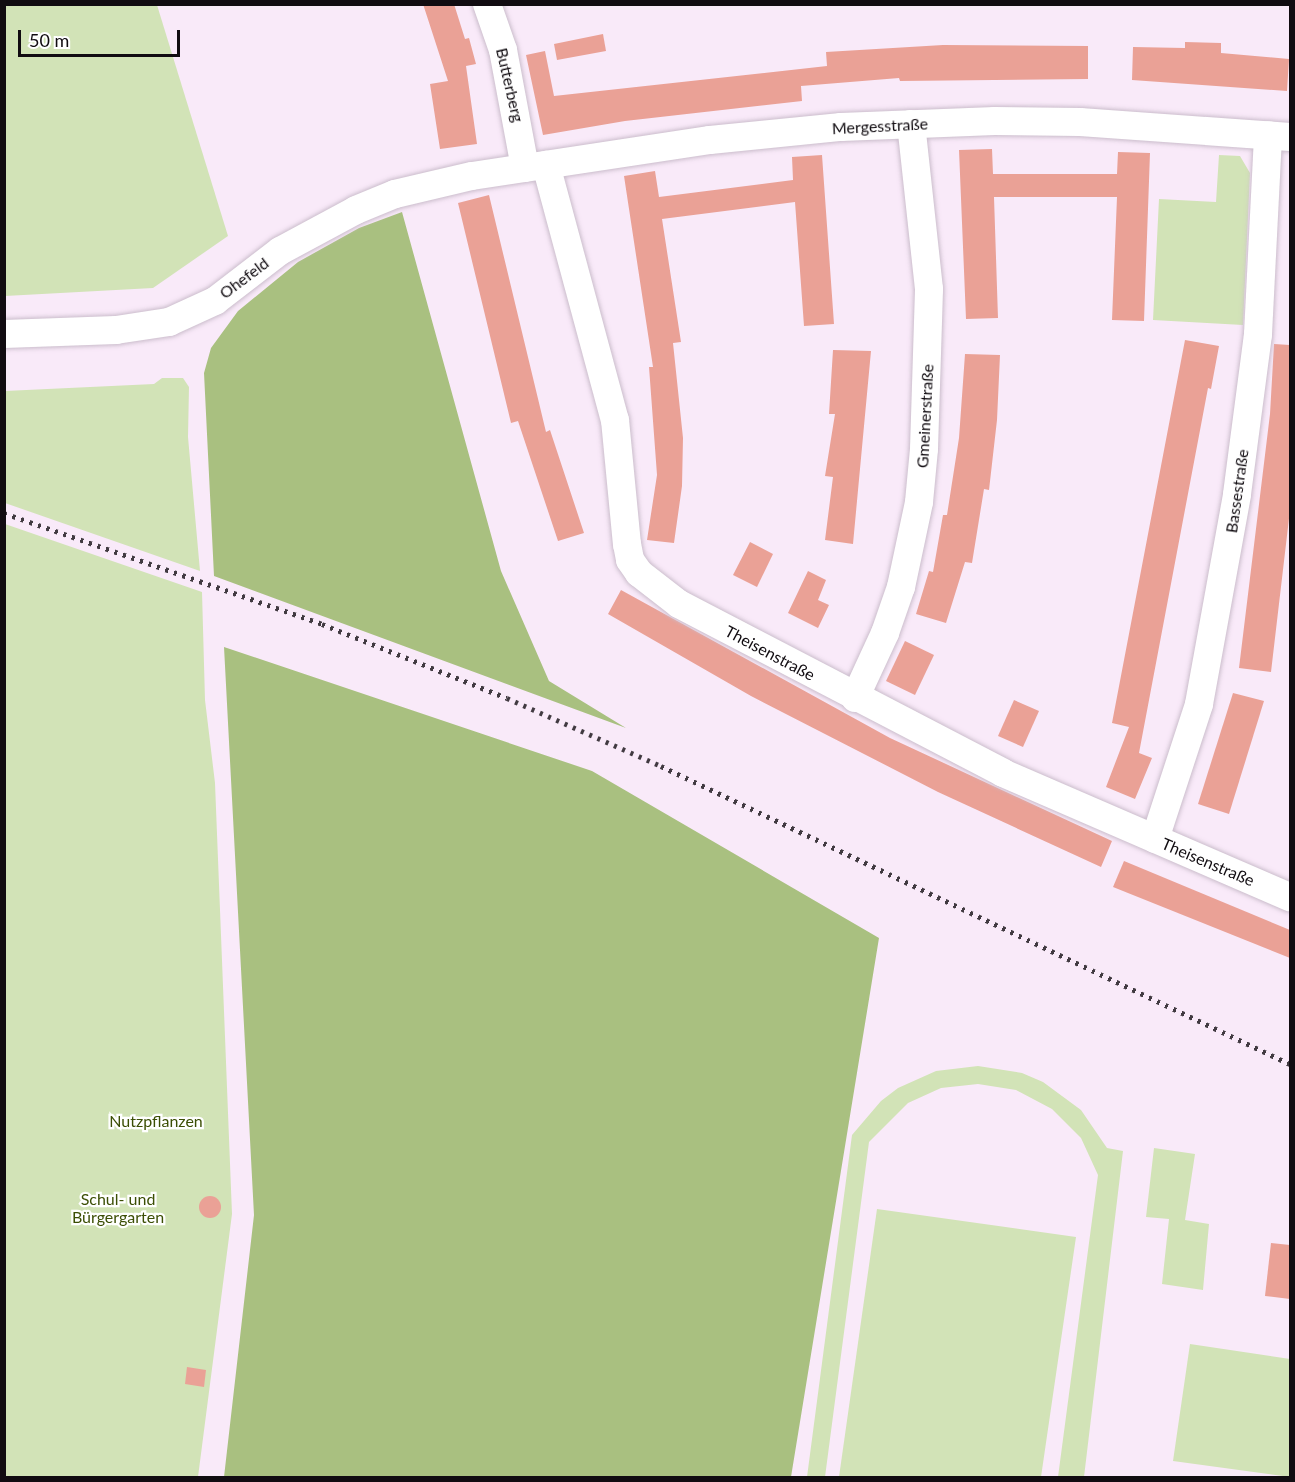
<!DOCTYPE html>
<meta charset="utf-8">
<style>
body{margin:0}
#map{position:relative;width:1295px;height:1482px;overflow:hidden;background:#f9eaf9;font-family:Lato,sans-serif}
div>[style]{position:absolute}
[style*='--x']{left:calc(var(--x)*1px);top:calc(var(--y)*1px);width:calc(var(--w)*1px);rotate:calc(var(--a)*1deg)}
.green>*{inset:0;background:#d2e3b7}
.forest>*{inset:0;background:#a9c080}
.building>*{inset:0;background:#eaa196}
.round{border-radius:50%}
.roads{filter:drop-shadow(0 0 2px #cbbdcc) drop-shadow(0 0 2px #cbbdcc)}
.minor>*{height:28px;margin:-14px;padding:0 14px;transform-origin:14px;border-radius:14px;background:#fff}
.rail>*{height:4.5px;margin-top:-2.25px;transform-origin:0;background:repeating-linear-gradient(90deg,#413a41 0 3px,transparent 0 9px)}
span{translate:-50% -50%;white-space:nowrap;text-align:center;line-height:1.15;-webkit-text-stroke:4.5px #fff;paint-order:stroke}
.street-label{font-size:16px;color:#110c11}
.park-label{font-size:16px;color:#3b4e04}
.frame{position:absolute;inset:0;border:6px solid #110c11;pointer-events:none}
.scale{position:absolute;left:18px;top:30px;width:162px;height:27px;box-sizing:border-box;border:3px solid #110c11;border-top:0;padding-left:8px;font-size:18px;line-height:21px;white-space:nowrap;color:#110c11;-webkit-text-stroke:4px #fff;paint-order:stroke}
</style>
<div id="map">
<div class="green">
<i style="clip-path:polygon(5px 4px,157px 5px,228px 236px,153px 288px,5px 296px)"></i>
<i style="clip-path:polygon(1219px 155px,1240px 156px,1250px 173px,1243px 325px,1153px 320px,1159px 199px,1216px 202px)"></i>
<i style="clip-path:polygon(162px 378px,183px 378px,189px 387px,188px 437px,200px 571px,5px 503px,5px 391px,154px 384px)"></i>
<i style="clip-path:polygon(5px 524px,202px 592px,205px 700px,215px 783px,232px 1214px,198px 1477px,5px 1478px)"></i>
<i style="clip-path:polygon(978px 1066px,1022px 1073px,1043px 1082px,1081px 1110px,1107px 1148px,1123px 1151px,1084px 1477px,1058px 1477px,1098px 1175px,1081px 1138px,1052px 1109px,1016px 1090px,978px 1084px,941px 1088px,908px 1103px,869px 1142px,825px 1477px,807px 1477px,852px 1135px,881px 1101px,898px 1088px,936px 1071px)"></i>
<i style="clip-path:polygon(1154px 1148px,1195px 1154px,1185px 1220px,1209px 1224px,1203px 1290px,1162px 1284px,1169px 1219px,1146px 1217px)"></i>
<i style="clip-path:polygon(877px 1209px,1076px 1237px,1041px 1477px,839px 1477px)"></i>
<i style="clip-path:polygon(1190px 1344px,1290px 1359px,1290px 1477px,1173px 1461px)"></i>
</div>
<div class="forest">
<i style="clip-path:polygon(402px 212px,501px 571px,549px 681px,626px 728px,214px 576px,204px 373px,211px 348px,238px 311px,298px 262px,359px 228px)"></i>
<i style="clip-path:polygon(224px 647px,592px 771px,879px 938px,791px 1477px,224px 1477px,254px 1215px)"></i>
</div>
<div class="building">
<i style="clip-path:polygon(423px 4px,454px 4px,465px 39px,469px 38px,476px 64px,466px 66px,477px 144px,440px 149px,430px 84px,448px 81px)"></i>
<i style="clip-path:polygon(603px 34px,606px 51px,557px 60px,554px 44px)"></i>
<i style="clip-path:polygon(1185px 42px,1221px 43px,1221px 53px,1289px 59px,1287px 91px,1132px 80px,1133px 47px,1185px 48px)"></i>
<i style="clip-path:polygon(943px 45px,1088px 46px,1088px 79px,900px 81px,899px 78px,801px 86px,802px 101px,625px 121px,543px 135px,526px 55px,545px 51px,554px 96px,827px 66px,826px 52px)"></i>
<i style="clip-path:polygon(992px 149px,993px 174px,1117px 174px,1118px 152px,1150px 153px,1144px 321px,1112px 320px,1117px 197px,994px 197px,998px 318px,966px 319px,959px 150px)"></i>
<i style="clip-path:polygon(822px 155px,834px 324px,804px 326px,795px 202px,662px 219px,681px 342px,673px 343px,683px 438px,682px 486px,674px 543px,647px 540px,657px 475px,649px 367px,653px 367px,624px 176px,655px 171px,659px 197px,793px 180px,792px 157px)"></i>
<i style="clip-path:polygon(489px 195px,546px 432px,550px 430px,584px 533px,558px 541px,518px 421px,511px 423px,458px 203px)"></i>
<i style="clip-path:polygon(1185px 340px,1219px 346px,1211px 389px,1208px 388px,1139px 753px,1152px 758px,1135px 799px,1106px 787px,1129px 727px,1112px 723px)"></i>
<i style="clip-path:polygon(1274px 344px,1290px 345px,1290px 510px,1271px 672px,1239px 668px,1270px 414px)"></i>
<i style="clip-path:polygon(833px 350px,871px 351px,853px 544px,825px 540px,833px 477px,825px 476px,835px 414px,829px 414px)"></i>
<i style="clip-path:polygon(965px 354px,1000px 355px,997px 420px,989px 490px,984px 489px,972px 563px,965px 562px,946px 623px,916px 614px,929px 571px,933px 572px,943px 515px,947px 515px,959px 438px)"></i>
<i style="clip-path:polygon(750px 542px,773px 554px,757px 587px,733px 575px)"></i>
<i style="clip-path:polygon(808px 571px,826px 580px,818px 600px,829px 605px,818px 628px,788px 613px)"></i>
<i style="clip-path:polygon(621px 590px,890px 738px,1112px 841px,1101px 867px,938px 792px,751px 696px,608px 614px)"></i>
<i style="clip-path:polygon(905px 641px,934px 655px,915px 695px,886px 681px)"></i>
<i style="clip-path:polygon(1233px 693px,1264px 701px,1229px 814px,1198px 804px)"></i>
<i style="clip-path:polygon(1014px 700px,1039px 711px,1023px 747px,998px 736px)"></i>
<i style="clip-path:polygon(1124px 861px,1290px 930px,1290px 958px,1113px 887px)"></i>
<i class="round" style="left:199px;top:1196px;width:22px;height:22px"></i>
<i style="clip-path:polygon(1271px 1243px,1290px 1245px,1290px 1299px,1265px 1296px)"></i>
<i style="clip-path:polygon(187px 1367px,206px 1370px,204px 1387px,185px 1384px)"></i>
</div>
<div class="roads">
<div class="minor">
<i style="--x:487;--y:4;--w:49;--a:70.8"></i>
<i style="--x:503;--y:50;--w:120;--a:79.4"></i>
<i style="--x:546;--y:165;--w:264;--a:74.9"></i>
<i style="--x:615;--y:420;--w:125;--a:84.5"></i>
<i style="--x:627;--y:544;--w:16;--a:79"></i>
<i style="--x:630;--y:560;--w:16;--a:55"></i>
<i style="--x:639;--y:573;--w:51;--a:37.8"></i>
<i style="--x:679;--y:604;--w:365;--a:27.5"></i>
<i style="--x:1003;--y:773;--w:313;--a:23.4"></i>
<i style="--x:4;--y:334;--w:112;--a:-2"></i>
<i style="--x:116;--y:330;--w:54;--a:-8.6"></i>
<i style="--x:169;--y:322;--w:51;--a:-24.5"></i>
<i style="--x:215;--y:301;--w:82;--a:-37.6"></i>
<i style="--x:280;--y:251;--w:86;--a:-28.3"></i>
<i style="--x:356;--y:210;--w:42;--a:-22.3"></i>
<i style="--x:395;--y:194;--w:79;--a:-13.2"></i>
<i style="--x:472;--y:176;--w:241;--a:-8.6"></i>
<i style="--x:710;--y:140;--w:132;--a:-5.7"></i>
<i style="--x:841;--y:127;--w:154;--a:-2.2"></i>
<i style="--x:995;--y:121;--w:85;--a:0.7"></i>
<i style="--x:1080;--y:122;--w:211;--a:4.1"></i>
<i style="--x:855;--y:698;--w:72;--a:-65.2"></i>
<i style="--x:885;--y:633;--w:49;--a:-70.8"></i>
<i style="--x:901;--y:587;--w:87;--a:-78"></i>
<i style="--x:919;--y:502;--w:53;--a:-84.6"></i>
<i style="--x:924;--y:449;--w:160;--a:-88.2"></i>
<i style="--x:929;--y:289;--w:166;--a:-96.2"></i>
<i style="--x:1155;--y:839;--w:142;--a:-71.9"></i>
<i style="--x:1199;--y:704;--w:213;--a:-79.7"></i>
<i style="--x:1237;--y:494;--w:161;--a:-82.5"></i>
<i style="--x:1258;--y:334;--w:199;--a:-87.1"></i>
</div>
</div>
<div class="rail">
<i style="--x:4;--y:513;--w:337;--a:19.2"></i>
<i style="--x:322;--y:624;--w:199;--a:21.8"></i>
<i style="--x:507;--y:698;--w:168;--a:23.8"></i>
<i style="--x:661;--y:766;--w:696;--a:25.35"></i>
</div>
<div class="street-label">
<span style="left:510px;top:85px;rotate:77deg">Butterberg</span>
<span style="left:880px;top:126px;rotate:-3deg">Mergesstraße</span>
<span style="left:244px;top:278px;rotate:-37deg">Ohefeld</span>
<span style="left:925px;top:416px;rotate:-87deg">Gmeinerstraße</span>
<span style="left:1237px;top:491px;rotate:-82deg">Bassestraße</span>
<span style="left:770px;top:653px;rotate:28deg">Theisenstraße</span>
<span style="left:1208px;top:862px;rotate:23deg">Theisenstraße</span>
</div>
<div class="park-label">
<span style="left:156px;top:1121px">Nutzpflanzen</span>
<span style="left:118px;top:1208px">Schul- und<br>Bürgergarten</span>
</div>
<div class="frame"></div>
<div class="scale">50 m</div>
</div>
